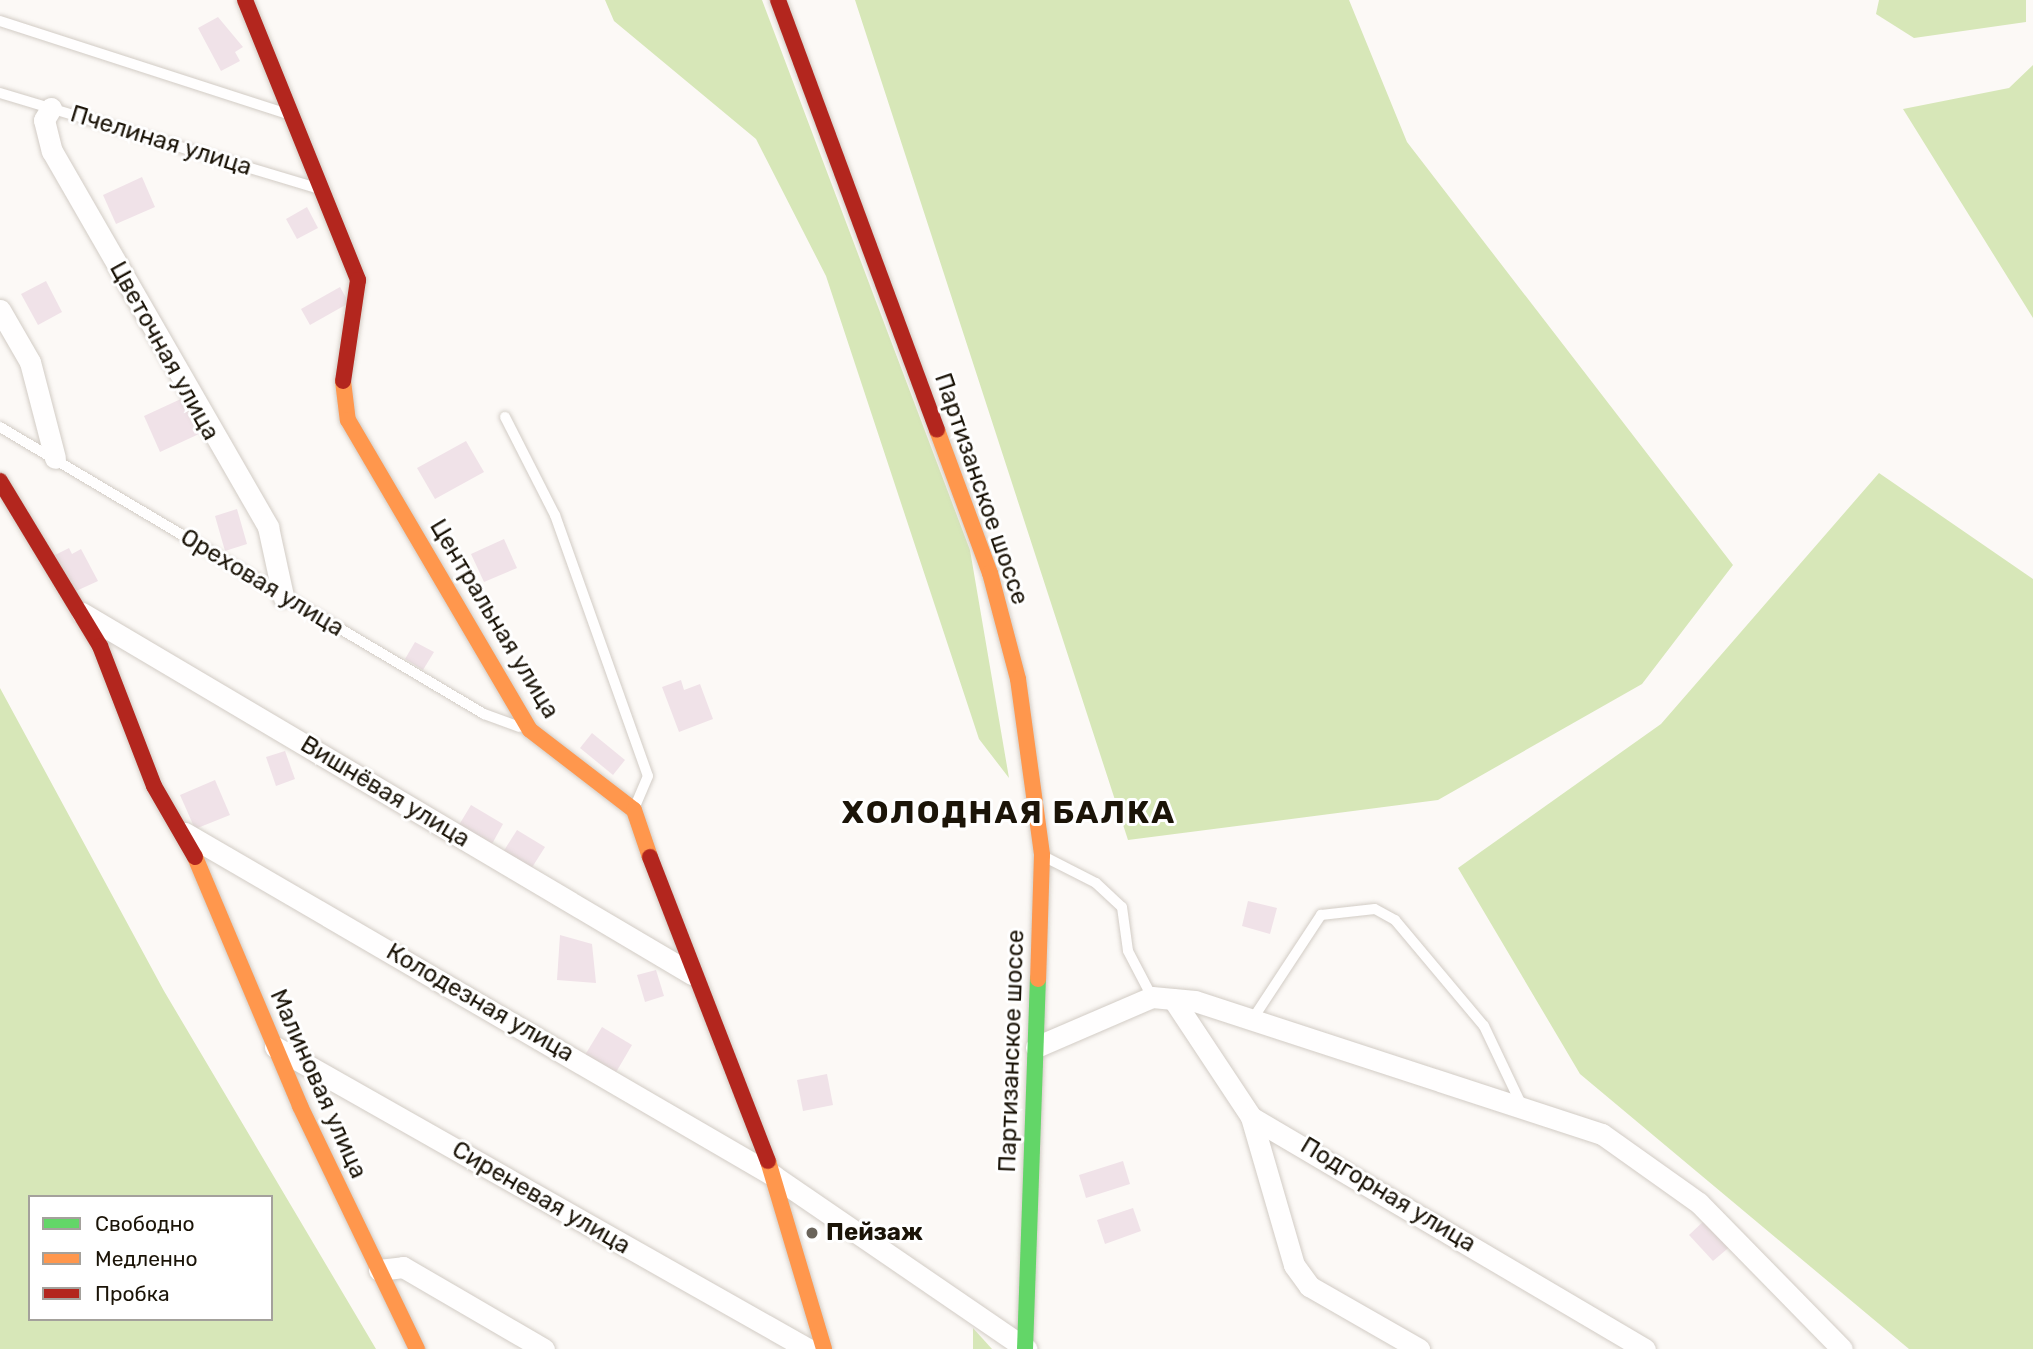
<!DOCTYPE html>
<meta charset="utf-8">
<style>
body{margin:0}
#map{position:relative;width:2033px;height:1349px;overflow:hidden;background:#fcf9f6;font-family:Rubik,sans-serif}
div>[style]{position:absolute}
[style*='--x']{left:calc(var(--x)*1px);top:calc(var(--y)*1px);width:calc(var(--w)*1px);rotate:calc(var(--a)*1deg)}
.forest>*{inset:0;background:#d7e7b8}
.building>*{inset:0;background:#f0e2e8}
.roads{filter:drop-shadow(0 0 2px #d2ccc5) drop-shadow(0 0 2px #d2ccc5)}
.lane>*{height:10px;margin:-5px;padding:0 5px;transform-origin:5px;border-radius:5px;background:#fffefe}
.street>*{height:21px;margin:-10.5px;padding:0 10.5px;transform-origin:10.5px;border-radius:10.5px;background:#fffefe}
.fast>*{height:16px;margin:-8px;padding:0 8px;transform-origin:8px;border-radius:8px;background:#63d668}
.slow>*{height:16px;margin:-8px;padding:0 8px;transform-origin:8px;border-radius:8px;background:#ff974d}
.jam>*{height:16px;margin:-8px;padding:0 8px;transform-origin:8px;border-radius:8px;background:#b3261e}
.dots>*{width:19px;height:19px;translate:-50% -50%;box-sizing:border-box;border:4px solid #fff;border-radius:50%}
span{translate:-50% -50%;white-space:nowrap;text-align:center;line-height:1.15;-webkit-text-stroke:6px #fff;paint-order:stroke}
.street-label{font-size:24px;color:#1b1408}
.poi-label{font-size:24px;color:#1b1408;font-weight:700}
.left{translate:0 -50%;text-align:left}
.district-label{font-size:32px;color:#1b1408;font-weight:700;letter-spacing:2px}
.legend{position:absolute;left:28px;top:1195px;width:245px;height:126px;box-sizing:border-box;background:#fff;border:2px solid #a4a19c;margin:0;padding:9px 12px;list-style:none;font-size:21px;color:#1b1408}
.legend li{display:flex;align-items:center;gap:14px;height:35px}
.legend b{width:35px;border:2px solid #a4a19c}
</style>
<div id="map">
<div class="forest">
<i style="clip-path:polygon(605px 0,762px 0,970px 550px,1009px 778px,979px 739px,826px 276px,756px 139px,614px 21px)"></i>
<i style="clip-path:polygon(855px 0,1349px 0,1407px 142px,1733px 565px,1642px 684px,1438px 800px,1128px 840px)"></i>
<i style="clip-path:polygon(1879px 0,2026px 0,2026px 22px,1914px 38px,1876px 14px)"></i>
<i style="clip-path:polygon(2033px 65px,2033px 318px,1903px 109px,2009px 88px)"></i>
<i style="clip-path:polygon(1879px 473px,2033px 579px,2033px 1349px,1909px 1349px,1580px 1074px,1458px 868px,1661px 724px)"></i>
<i style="clip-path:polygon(evenodd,0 688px,164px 991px,376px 1349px,0 1349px,0 688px,30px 1197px,271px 1197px,271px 1319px,30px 1319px,30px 1197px)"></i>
<i style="clip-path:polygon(973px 1328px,992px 1349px,973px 1349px)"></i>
</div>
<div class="building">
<i style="clip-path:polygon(218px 17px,243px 47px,235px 52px,240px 61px,221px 71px,198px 28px)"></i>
<i style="clip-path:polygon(142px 177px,155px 207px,116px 224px,103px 195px)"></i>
<i style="clip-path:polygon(307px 207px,318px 228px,297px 239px,286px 219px)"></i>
<i style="clip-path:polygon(46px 281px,62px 312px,38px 325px,21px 294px)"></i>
<i style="clip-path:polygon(340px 287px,349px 303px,310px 325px,301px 309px)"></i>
<i style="clip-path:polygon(183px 398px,199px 434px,160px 452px,144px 416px)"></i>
<i style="clip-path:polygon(466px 441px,484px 472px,435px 499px,417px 468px)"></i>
<i style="clip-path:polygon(237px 509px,247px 544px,225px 551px,215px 516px)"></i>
<i style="clip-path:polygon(504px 539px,517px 568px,484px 582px,471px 554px)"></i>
<i style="clip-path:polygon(69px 548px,72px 554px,81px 549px,98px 581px,74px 592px,55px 555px)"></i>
<i style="clip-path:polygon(415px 642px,434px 652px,423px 670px,405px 659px)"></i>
<i style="clip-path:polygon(681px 680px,684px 690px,700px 684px,713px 719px,679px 732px,662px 687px)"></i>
<i style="clip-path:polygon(592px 733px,625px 760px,613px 775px,580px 748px)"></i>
<i style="clip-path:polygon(285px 751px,295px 779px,276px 786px,266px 757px)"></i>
<i style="clip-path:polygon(215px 780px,230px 815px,195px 829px,180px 795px)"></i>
<i style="clip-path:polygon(471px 805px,503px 824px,492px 844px,459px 825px)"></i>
<i style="clip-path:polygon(517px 830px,545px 847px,531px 869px,503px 852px)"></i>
<i style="clip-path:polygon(1248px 901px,1277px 908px,1270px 934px,1242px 926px)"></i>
<i style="clip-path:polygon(560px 935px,592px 944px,596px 983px,557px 980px)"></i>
<i style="clip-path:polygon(656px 970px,664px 996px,645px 1002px,637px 975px)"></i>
<i style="clip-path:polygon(602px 1027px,632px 1045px,615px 1074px,585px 1055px)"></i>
<i style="clip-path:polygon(827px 1074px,833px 1105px,803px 1111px,797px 1080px)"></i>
<i style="clip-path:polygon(1123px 1161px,1130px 1184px,1086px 1198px,1079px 1175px)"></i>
<i style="clip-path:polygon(1133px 1208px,1141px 1231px,1105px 1244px,1097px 1220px)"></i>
<i style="clip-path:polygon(1708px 1217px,1733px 1244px,1713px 1261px,1689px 1235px)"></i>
</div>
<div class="roads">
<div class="lane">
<i style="--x:0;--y:21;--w:299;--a:17.9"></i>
<i style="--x:0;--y:93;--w:331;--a:16.7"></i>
<i style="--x:505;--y:417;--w:110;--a:63"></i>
<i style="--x:555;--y:515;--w:277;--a:70.4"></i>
<i style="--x:648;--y:776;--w:34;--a:113"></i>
<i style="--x:0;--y:427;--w:563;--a:30.67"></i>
<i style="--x:484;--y:714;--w:38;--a:20"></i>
<i style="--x:1045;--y:857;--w:57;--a:27"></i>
<i style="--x:1096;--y:883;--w:35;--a:43"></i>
<i style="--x:1122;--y:907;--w:44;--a:82.2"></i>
<i style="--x:1128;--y:951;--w:52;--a:62.4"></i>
<i style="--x:1252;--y:1020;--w:126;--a:-56.7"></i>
<i style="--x:1321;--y:915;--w:54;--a:-6.3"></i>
<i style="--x:1375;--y:909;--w:23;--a:29"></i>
<i style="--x:1395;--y:920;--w:138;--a:50"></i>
<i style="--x:1484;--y:1026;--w:89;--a:64.6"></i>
</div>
<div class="street">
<i style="--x:51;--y:108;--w:14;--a:120"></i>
<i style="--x:44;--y:120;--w:32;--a:76"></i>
<i style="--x:52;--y:151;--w:434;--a:60.1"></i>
<i style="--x:268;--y:527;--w:71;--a:77.7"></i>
<i style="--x:0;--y:310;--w:60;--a:60"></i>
<i style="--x:30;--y:362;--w:99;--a:75.4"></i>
<i style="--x:82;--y:613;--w:709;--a:30.62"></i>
<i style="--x:185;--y:833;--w:682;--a:30.21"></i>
<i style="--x:774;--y:1176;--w:306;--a:34.4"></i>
<i style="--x:1173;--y:999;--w:141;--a:56.5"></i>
<i style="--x:1251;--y:1117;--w:457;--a:30.5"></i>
<i style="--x:275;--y:1047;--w:613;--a:29.54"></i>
<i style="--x:1036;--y:1047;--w:126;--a:-23.3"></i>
<i style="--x:1152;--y:997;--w:43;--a:5.3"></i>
<i style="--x:1195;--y:1001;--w:428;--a:18.1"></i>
<i style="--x:1602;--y:1134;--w:119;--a:35.4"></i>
<i style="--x:1699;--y:1203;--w:204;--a:45.6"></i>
<i style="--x:1251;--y:1117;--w:154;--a:73.8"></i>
<i style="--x:1294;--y:1265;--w:26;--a:54"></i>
<i style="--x:1309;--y:1286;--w:127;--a:29.8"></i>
<i style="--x:379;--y:1270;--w:24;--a:-7"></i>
<i style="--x:403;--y:1267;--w:163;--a:30.2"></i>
</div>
<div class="fast">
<i style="--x:1025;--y:1349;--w:370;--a:-88"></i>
</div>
<div class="slow">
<i style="--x:343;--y:381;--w:39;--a:83"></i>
<i style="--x:348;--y:420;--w:359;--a:59.6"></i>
<i style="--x:530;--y:730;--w:131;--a:37.6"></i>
<i style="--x:634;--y:810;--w:50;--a:71.2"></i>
<i style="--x:937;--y:430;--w:153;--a:69.7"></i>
<i style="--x:990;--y:573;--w:110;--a:75.2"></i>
<i style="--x:1018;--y:679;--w:178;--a:82.2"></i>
<i style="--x:1042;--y:855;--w:124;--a:91.8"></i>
<i style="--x:195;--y:857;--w:270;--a:67.1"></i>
<i style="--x:300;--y:1106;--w:270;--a:64.3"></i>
<i style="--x:768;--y:1161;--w:196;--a:73.4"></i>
</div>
<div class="jam">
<i style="--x:245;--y:0;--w:302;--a:68"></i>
<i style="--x:358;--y:280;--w:102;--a:98.4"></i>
<i style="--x:778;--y:0;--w:458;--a:69.7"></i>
<i style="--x:0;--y:481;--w:193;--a:58.8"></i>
<i style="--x:100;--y:646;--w:150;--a:68.9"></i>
<i style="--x:154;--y:786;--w:82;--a:60"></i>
<i style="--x:650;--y:857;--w:326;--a:68.8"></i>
</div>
</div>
<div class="dots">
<i style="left:812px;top:1233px;background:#6a645b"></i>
</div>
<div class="street-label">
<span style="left:161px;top:141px;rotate:17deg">Пчелиная улица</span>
<span style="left:164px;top:351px;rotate:61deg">Цветочная улица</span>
<span style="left:981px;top:489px;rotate:71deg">Партизанское шоссе</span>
<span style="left:262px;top:583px;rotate:31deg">Ореховая улица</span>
<span style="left:494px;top:619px;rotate:59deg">Центральная улица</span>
<span style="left:385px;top:792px;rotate:31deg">Вишнёвая улица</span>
<span style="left:480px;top:1003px;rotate:30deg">Колодезная улица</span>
<span style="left:1012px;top:1051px;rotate:-88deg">Партизанское шоссе</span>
<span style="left:318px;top:1084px;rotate:66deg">Малиновая улица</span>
<span style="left:1388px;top:1195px;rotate:31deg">Подгорная улица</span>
<span style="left:541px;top:1198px;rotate:30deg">Сиреневая улица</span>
</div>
<div class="poi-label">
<span class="left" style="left:826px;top:1233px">Пейзаж</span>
</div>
<div class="district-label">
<span style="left:1009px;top:812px">ХОЛОДНАЯ БАЛКА</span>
</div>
<ul class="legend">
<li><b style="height:9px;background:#63d668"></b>Свободно</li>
<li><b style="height:9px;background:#ff974d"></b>Медленно</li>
<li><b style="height:9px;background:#b3261e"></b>Пробка</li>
</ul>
</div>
